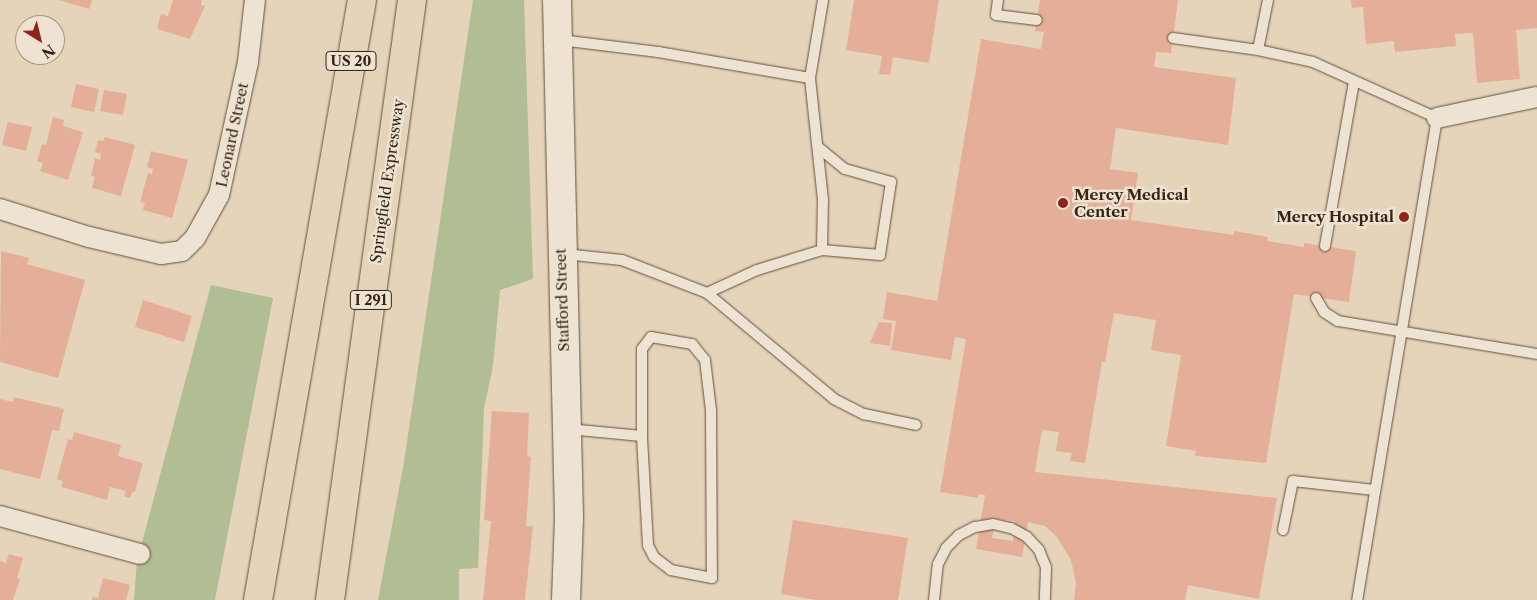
<!DOCTYPE html>
<style>
body{margin:0}
#map{position:relative;width:1537px;height:600px;overflow:hidden;background:#e5d4ba;font-family:"Libre Caslon Text",serif}
div>[style]{position:absolute}
[style*='--x']{left:calc(var(--x)*1px);top:calc(var(--y)*1px);width:calc(var(--w)*1px);rotate:calc(var(--a)*1deg)}
.green>*{inset:0;background:#b1bd92}
.building>*{inset:0;background:#e5ae99}
.roads{filter:drop-shadow(0 0 1px #62503b) drop-shadow(0 0 1px #62503b)}
.lane>*{height:10px;margin:-5px;padding:0 5px;transform-origin:5px;border-radius:5px;background:#eee3d2}
.street>*{height:20px;margin:-10px;padding:0 10px;transform-origin:10px;border-radius:10px;background:#eee3d2}
.secondary>*{height:28px;margin:-14px;padding:0 14px;transform-origin:14px;border-radius:14px;background:#eee3d2}
.highway>*{height:28px;margin:-14px;padding:0 14px;transform-origin:14px;border-radius:14px;background:#e5d4ba}
.dots>*{width:14px;height:14px;translate:-50% -50%;box-sizing:border-box;border:2px solid #eee3d2;border-radius:50%}
span{translate:-50% -50%;white-space:nowrap;text-align:center;line-height:1.15;-webkit-text-stroke:5px #eee3d2;paint-order:stroke}
.shield-label span{padding:1px 4px;background:#eee3d2;border:1px solid;border-radius:4px;-webkit-text-stroke-width:0}
.shield-label{font-size:14px;color:#362411;font-weight:700}
.street-label{font-size:15px;color:#362411}
.poi-label{font-size:15px;color:#362411;font-weight:700}
.left{translate:0 -50%;text-align:left}
.right{translate:-100% -50%;text-align:right}
.north{position:absolute;left:15px;top:15px;width:50px;height:50px;box-sizing:border-box;background:#eee3d2;border:1px solid #a49785;border-radius:50%;rotate:144deg;font-size:14px;font-weight:700;line-height:20px;text-align:center;color:#362411}
.north::after{content:'';display:block;margin:auto;width:18px;height:22px;background:#8f2418;clip-path:polygon(50% 0,100% 100%,50% 72%,0 100%)}
</style>
<div id="map">
<div class="green">
<i style="clip-path:polygon(473px 0,524px 0,533px 279px,500px 290px,493px 366px,484px 408px,478px 568px,459px 569px,459px 600px,378px 600px,404px 462px)"></i>
<i style="clip-path:polygon(211px 285px,273px 298px,215px 600px,134px 600px,137px 561px)"></i>
</div>
<div class="building">
<i style="clip-path:polygon(59px 0,92px 0,89px 9px)"></i>
<i style="clip-path:polygon(173px 0,202px 0,201px 5px,205px 6px,190px 39px,157px 29px,161px 14px,168px 16px)"></i>
<i style="clip-path:polygon(854px 0,939px 0,929px 63px,893px 57px,890px 75px,879px 74px,882px 56px,846px 50px)"></i>
<i style="clip-path:polygon(evenodd,1040px 0,1178px 0,1171px 53px,1156px 52px,1154px 67px,1236px 78px,1228px 145px,1116px 128px,1110px 169px,1138px 173px,1131px 220px,1234px 235px,1234px 231px,1268px 237px,1267px 241px,1304px 247px,1304px 243px,1356px 251px,1349px 302px,1294px 294px,1266px 463px,1195px 456px,1196px 451px,1166px 446px,1181px 355px,1151px 350px,1156px 320px,1114px 313px,1105px 362px,1102px 361px,1085px 463px,1070px 461px,1072px 453px,1056px 451px,1059px 432px,1042px 430px,1035px 472px,1277px 498px,1259px 599px,1188px 585px,1185px 600px,1074px 600px,1076px 583px,1071px 560px,1057px 537px,1045px 526px,1028px 522px,1022px 557px,976px 549px,985px 495px,978px 494px,978px 498px,940px 492px,966px 339px,955px 337px,951px 360px,891px 350px,896px 321px,883px 319px,887px 292px,937px 301px,981px 39px,1041px 49px,1044px 32px,1035px 31px,1040px 0,995px 519px,1015px 521px,1013px 541px,992px 538px,995px 519px)"></i>
<i style="clip-path:polygon(1351px 0,1537px 0,1537px 28px,1516px 30px,1520px 79px,1477px 83px,1473px 33px,1455px 34px,1456px 46px,1395px 52px,1394px 41px,1366px 44px,1363px 7px,1352px 8px)"></i>
<i style="clip-path:polygon(76px 84px,99px 89px,94px 112px,71px 107px)"></i>
<i style="clip-path:polygon(104px 90px,127px 94px,123px 115px,100px 111px)"></i>
<i style="clip-path:polygon(53px 117px,64px 120px,63px 126px,83px 132px,68px 180px,40px 171px,43px 163px,37px 161px,42px 144px,46px 145px)"></i>
<i style="clip-path:polygon(8px 122px,32px 127px,26px 151px,2px 145px)"></i>
<i style="clip-path:polygon(105px 137px,135px 145px,121px 196px,92px 188px,95px 177px,91px 176px,95px 158px,100px 160px,101px 154px,95px 152px,98px 140px,103px 141px)"></i>
<i style="clip-path:polygon(151px 151px,188px 160px,172px 218px,143px 210px,145px 203px,140px 202px,148px 173px,152px 174px,153px 169px,147px 167px)"></i>
<i style="clip-path:polygon(1px 251px,29px 258px,27px 264px,85px 280px,58px 378px,0 362px)"></i>
<i style="clip-path:polygon(143px 300px,192px 316px,184px 342px,135px 327px)"></i>
<i style="clip-path:polygon(879px 322px,892px 323px,890px 346px,870px 343px)"></i>
<i style="clip-path:polygon(14px 397px,64px 409px,59px 431px,52px 430px,40px 479px,0 469px,0 399px,13px 402px)"></i>
<i style="clip-path:polygon(492px 411px,529px 413px,527px 456px,531px 457px,526px 526px,533px 526px,525px 600px,483px 600px,491px 521px,484px 520px)"></i>
<i style="clip-path:polygon(74px 432px,121px 445px,118px 456px,143px 463px,135px 492px,132px 492px,130px 498px,124px 496px,126px 491px,110px 487px,107px 500px,61px 487px,63px 481px,57px 479px,68px 439px,72px 440px)"></i>
<i style="clip-path:polygon(793px 520px,908px 538px,898px 600px,816px 600px,781px 594px)"></i>
<i style="clip-path:polygon(9px 554px,23px 558px,17px 578px,20px 579px,13px 600px,0 600px,0 561px,6px 563px)"></i>
<i style="clip-path:polygon(103px 578px,130px 585px,126px 600px,92px 600px,93px 597px,98px 598px)"></i>
</div>
<div class="roads">
<div class="lane">
<i style="--x:998;--y:0;--w:15;--a:98"></i>
<i style="--x:996;--y:15;--w:41;--a:7"></i>
<i style="--x:1173;--y:38;--w:86;--a:8"></i>
<i style="--x:1258;--y:50;--w:56;--a:12.3"></i>
<i style="--x:1313;--y:62;--w:136;--a:24.3"></i>
<i style="--x:1437;--y:118;--w:489;--a:99.4"></i>
<i style="--x:560;--y:40;--w:99;--a:7"></i>
<i style="--x:658;--y:52;--w:154;--a:9.7"></i>
<i style="--x:810;--y:78;--w:79;--a:-80.5"></i>
<i style="--x:1258;--y:50;--w:51;--a:-78.7"></i>
<i style="--x:819;--y:148;--w:33;--a:39"></i>
<i style="--x:845;--y:169;--w:48;--a:15.8"></i>
<i style="--x:891;--y:182;--w:74;--a:98.6"></i>
<i style="--x:880;--y:255;--w:58;--a:-175.1"></i>
<i style="--x:1325;--y:246;--w:167;--a:-80"></i>
<i style="--x:564;--y:254;--w:58;--a:5.9"></i>
<i style="--x:622;--y:260;--w:91;--a:21.2"></i>
<i style="--x:707;--y:293;--w:55;--a:-24.7"></i>
<i style="--x:757;--y:270;--w:68;--a:-17.1"></i>
<i style="--x:822;--y:250;--w:50;--a:-88.9"></i>
<i style="--x:823;--y:200;--w:123;--a:-96.1"></i>
<i style="--x:707;--y:293;--w:165;--a:39.8"></i>
<i style="--x:834;--y:399;--w:34;--a:27"></i>
<i style="--x:864;--y:414;--w:53;--a:11.9"></i>
<i style="--x:1316;--y:298;--w:16;--a:60"></i>
<i style="--x:1324;--y:312;--w:17;--a:33"></i>
<i style="--x:1338;--y:321;--w:202;--a:9.4"></i>
<i style="--x:568;--y:429;--w:74;--a:5.4"></i>
<i style="--x:642;--y:436;--w:87;--a:-90"></i>
<i style="--x:642;--y:349;--w:15;--a:-53"></i>
<i style="--x:651;--y:337;--w:42;--a:9.7"></i>
<i style="--x:692;--y:344;--w:21;--a:51"></i>
<i style="--x:705;--y:360;--w:50;--a:83.2"></i>
<i style="--x:711;--y:410;--w:168;--a:89.7"></i>
<i style="--x:712;--y:578;--w:42;--a:-169"></i>
<i style="--x:671;--y:570;--w:21;--a:-143"></i>
<i style="--x:654;--y:557;--w:13;--a:-117"></i>
<i style="--x:648;--y:545;--w:109;--a:-93.2"></i>
<i style="--x:1283;--y:530;--w:50;--a:-78.5"></i>
<i style="--x:1293;--y:481;--w:82;--a:6.3"></i>
<i style="--x:934;--y:600;--w:36;--a:-84"></i>
<i style="--x:938;--y:564;--w:18;--a:-63"></i>
<i style="--x:946;--y:548;--w:18;--a:-45"></i>
<i style="--x:959;--y:535;--w:18;--a:-27"></i>
<i style="--x:975;--y:527;--w:18;--a:-9"></i>
<i style="--x:993;--y:524;--w:18;--a:13"></i>
<i style="--x:1011;--y:528;--w:18;--a:29"></i>
<i style="--x:1027;--y:537;--w:18;--a:47"></i>
<i style="--x:1039;--y:550;--w:18;--a:68"></i>
<i style="--x:1046;--y:567;--w:33;--a:92"></i>
</div>
<div class="street">
<i style="--x:1437;--y:118;--w:102;--a:-11.9"></i>
<i style="--x:0;--y:209;--w:93;--a:17.5"></i>
<i style="--x:89;--y:237;--w:74;--a:13.3"></i>
<i style="--x:161;--y:254;--w:21;--a:-8"></i>
<i style="--x:182;--y:251;--w:18;--a:-45"></i>
<i style="--x:195;--y:238;--w:49;--a:-60.8"></i>
<i style="--x:219;--y:195;--w:136;--a:-77.7"></i>
<i style="--x:248;--y:62;--w:62;--a:-83.6"></i>
<i style="--x:0;--y:516;--w:145;--a:15.2"></i>
</div>
<div class="secondary">
<i style="--x:557;--y:0;--w:518;--a:88.67"></i>
<i style="--x:569;--y:518;--w:82;--a:92.1"></i>
</div>
<div class="highway">
<i style="--x:258;--y:600;--w:609;--a:-80.17"></i>
<i style="--x:330;--y:600;--w:606;--a:-82.22"></i>
</div>
</div>
<div class="dots">
<i style="left:1063px;top:203px;background:#8f2418"></i>
<i style="left:1404px;top:217px;background:#8f2418"></i>
</div>
<div class="shield-label">
<span style="left:351px;top:61px">US 20</span>
<span style="left:371px;top:300px">I 291</span>
</div>
<div class="street-label">
<span style="left:232px;top:135px;rotate:-78deg">Leonard Street</span>
<span style="left:387px;top:181px;rotate:-82deg">Springfield Expressway</span>
<span style="left:562px;top:300px;rotate:-92deg">Stafford Street</span>
</div>
<div class="poi-label">
<span class="left" style="left:1074px;top:203px">Mercy Medical<br>Center</span>
<span class="right" style="left:1394px;top:217px">Mercy Hospital</span>
</div>
<div class="north">N</div>
</div>
